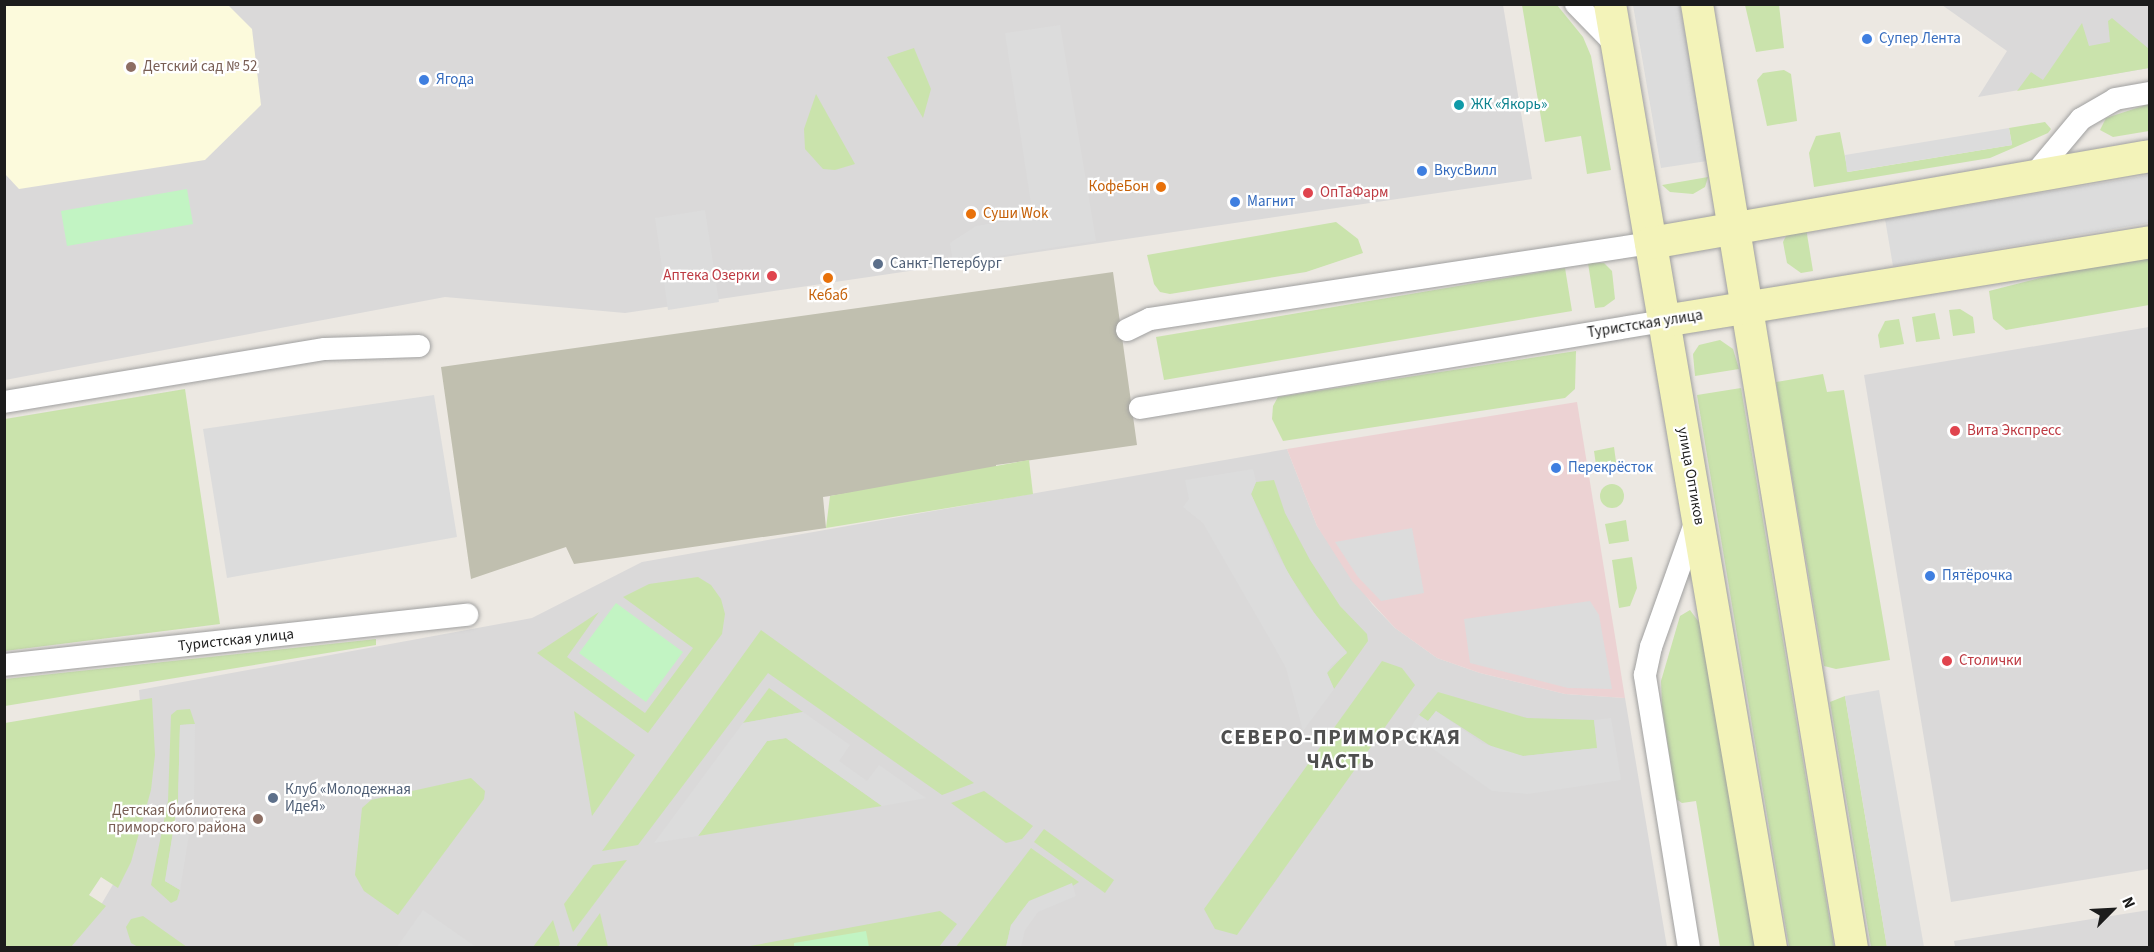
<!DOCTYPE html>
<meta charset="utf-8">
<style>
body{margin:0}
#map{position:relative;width:2154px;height:952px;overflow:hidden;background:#ece8e2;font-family:"Source Sans 3",sans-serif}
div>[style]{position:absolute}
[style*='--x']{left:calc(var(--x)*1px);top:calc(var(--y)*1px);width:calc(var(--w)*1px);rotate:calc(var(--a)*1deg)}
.residential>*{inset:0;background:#dad9d9}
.commercial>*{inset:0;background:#ecd2d3}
.education>*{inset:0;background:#fcfadc}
.construction>*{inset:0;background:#c0bfaf}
.grass>*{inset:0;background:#cae3ac}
.round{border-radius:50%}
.park>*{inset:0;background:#c2f4c3}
.parking>*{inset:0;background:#dcdcdc}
.roads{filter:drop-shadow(0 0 2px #a0a0a0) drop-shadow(0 0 2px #a0a0a0)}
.street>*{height:22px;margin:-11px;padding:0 11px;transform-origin:11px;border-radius:11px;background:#fff}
.secondary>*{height:32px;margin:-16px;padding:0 16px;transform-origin:16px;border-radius:16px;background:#f3f3b9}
.dots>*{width:16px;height:16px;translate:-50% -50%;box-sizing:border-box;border:3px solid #fff;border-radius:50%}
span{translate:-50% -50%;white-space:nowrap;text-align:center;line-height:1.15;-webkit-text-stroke:4.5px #fff;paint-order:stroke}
.shop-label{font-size:15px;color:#366cbe}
.left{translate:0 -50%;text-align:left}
.education-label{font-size:15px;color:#785e54}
.right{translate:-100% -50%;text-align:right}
.culture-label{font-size:15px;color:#0d838f}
.food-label{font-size:15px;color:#c56008}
.health-label{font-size:15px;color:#be3a42}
.service-label{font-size:15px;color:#4e5e75}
.street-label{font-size:15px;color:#1c1c1c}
.district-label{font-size:21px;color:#4f4f4f;font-weight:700;letter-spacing:1.5px}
.frame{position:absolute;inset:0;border:6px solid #1c1c1c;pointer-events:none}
.north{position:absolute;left:2082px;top:880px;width:60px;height:60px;-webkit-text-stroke:4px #fff;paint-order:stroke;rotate:66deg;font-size:16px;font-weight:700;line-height:24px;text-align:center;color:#1c1c1c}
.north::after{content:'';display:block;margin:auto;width:21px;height:27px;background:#1c1c1c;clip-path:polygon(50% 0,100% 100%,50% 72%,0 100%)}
</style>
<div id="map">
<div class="residential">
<i style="clip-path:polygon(5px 5px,1503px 5px,1532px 179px,625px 313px,445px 297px,5px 380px)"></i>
<i style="clip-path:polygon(1942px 5px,2149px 5px,2149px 68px,1978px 97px,2007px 51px)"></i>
<i style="clip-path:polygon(2149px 327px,2149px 869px,1951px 902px,1864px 375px)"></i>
<i style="clip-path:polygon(1287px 449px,1317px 526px,1372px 604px,1395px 628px,1437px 658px,1480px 673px,1565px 694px,1625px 698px,1667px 947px,62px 948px,92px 920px,118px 876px,142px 726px,139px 690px,532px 618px,642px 562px)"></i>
<i style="clip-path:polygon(2149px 910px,2149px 947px,1955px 947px,1954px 941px)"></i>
</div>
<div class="commercial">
<i style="clip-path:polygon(1577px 402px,1625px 698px,1565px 694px,1480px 673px,1437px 658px,1395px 628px,1352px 581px,1317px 526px,1287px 449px)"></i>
</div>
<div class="education">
<i style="clip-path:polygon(5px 4px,228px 5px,252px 29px,261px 105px,205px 160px,19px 189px,5px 174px)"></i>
</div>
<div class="construction">
<i style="clip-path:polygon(1113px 272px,1137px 445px,996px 465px,996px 472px,823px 497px,826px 528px,574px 564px,566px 547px,471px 579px,441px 367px)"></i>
</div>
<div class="grass">
<i style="clip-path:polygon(1522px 5px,1557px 5px,1583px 37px,1591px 56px,1611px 170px,1587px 174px,1581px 136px,1545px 142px)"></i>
<i style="clip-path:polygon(1745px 5px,1779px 5px,1784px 48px,1756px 52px)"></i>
<i style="clip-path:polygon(2112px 18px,2149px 49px,2149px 68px,2017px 91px,2031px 72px,2043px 80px,2082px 23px,2089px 46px,2110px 42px,2108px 21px)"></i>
<i style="clip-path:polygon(914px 48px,931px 89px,923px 118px,887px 57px)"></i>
<i style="clip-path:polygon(1784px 70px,1791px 74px,1797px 121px,1767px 126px,1757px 80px,1763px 73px)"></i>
<i style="clip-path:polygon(816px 94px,855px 164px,835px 170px,823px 169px,805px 149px,804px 129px)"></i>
<i style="clip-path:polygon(2149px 104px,2149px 131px,2113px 137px,2100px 130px,2106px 118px)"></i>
<i style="clip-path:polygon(2045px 122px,2051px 129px,2048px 133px,1990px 158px,1814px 187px,1809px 153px,1816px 136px,1840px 132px,1848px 172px,2012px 145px,2009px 128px)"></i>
<i style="clip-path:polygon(1708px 177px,1705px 187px,1693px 194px,1670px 192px,1662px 185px)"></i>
<i style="clip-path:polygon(1336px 222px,1358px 239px,1363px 253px,1306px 272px,1170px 294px,1160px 292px,1154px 284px,1147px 255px)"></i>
<i style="clip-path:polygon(1806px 228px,1813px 271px,1801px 273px,1787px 263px,1783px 242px,1788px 232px)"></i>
<i style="clip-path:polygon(2149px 255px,2149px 305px,2006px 330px,1993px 319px,1989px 291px,2094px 264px)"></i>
<i style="clip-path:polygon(1588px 263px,1604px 263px,1612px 271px,1615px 299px,1604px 307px,1595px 308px)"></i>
<i style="clip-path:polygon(1565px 268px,1572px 311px,1164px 380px,1156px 337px)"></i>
<i style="clip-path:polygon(1960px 309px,1973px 317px,1975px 333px,1953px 336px,1949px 310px)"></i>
<i style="clip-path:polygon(1935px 313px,1940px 339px,1916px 342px,1912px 317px)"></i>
<i style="clip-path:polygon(1899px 319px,1904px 344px,1880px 348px,1878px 335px,1885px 321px)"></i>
<i style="clip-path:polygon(1720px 340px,1733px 349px,1739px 369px,1695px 376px,1693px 354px,1699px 345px)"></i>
<i style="clip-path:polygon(1576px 351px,1575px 389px,1565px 398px,1283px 441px,1272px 419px,1273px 406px,1278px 397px)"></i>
<i style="clip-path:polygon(1823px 374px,1827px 392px,1844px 390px,1890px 660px,1836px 669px,1824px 666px,1776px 382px)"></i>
<i style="clip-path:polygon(1741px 388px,1834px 947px,1789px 947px,1697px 395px)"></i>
<i style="clip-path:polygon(185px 389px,220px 624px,5px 651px,5px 419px)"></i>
<i style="clip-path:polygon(1614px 447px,1617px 469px,1597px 472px,1594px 451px)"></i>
<i style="clip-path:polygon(1029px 460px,1033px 494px,826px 528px,830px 496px)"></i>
<i style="clip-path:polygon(1274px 480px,1285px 513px,1310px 560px,1340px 606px,1367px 634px,1368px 641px,1334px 689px,1327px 673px,1347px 652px,1321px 623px,1288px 573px,1251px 494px,1256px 482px)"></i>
<i class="round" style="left:1600px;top:484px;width:24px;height:24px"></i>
<i style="clip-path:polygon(1626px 520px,1629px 541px,1609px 544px,1605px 524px)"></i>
<i style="clip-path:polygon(1632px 557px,1637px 588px,1630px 606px,1619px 608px,1612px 560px)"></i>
<i style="clip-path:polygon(698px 577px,711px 585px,721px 599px,725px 614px,722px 634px,648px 733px,537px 653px,599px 612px,567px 657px,645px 713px,693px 648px,623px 597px,649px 584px)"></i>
<i style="clip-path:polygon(1690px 610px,1701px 625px,1755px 947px,1720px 947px,1696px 801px,1682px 803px,1676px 799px,1662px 707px,1661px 681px,1680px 616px)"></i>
<i style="clip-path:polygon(761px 630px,974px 783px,942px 795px,768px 673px,638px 845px,602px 851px)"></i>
<i style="clip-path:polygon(376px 639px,376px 645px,5px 706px,5px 679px)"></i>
<i style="clip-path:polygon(1382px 661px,1402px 668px,1415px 685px,1237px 935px,1215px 929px,1204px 909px)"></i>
<i style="clip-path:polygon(769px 688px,803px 712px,743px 723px)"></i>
<i style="clip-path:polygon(1438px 692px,1527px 718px,1594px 720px,1598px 748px,1523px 756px,1500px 752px,1436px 711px,1428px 721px,1419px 715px)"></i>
<i style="clip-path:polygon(1845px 696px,1887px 947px,1871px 947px,1830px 702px)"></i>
<i style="clip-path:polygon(152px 698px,155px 755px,151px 790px,131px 862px,118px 888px,101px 877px,89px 895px,106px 906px,71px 947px,5px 947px,5px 723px)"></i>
<i style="clip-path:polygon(190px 709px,195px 724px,180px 725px,178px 802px,165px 881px,180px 890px,177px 900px,171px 903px,151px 885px,168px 801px,171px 715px,177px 710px)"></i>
<i style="clip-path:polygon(574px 711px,635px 755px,592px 816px)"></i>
<i style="clip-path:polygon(786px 738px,882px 806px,698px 836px,767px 741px)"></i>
<i style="clip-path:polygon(471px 778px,485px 791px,484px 799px,398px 915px,364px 891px,355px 875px,362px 808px,371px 800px)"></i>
<i style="clip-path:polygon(984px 791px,1033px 826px,1022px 839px,1006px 843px,951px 803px)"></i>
<i style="clip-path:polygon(1044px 829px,1114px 880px,1105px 893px,1034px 842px)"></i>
<i style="clip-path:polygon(1031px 848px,1079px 882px,1011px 925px,1006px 947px,955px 948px)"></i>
<i style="clip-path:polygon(627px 860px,573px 932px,564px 904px,593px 865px)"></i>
<i style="clip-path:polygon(940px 911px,957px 924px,939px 947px,739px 948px)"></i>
<i style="clip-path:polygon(600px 913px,608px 947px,577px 947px,577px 945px)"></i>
<i style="clip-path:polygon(143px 916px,187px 947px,138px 947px,131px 943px,126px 927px,131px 919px)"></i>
<i style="clip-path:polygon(553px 920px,560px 944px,558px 947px,533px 947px)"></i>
</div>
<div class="park">
<i style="clip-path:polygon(187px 189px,193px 224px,67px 246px,61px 211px)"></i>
<i style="clip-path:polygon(616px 603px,683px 652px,646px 702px,579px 653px)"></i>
<i style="clip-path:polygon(866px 931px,869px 947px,794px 947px,794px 943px)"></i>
</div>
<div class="parking">
<i style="clip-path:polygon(1633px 5px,1680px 5px,1707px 161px,1661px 168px)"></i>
<i style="clip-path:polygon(1060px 25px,1096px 241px,953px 263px,950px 243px,976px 226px,1033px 217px,1005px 33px)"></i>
<i style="clip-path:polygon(2009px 128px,2012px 145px,1847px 172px,1845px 155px)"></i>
<i style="clip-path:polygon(2149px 175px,2149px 223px,1893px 266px,1885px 219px)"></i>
<i style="clip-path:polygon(705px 210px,719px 302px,668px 310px,655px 218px)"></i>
<i style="clip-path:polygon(434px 395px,457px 537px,227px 578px,203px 429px)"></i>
<i style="clip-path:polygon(1253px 469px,1256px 482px,1251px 494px,1275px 550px,1306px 603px,1347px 653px,1330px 667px,1327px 673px,1334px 689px,1303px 731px,1286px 668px,1275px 648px,1203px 523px,1183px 507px,1189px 499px,1185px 480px)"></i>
<i style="clip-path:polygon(1412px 528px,1424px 593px,1381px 601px,1358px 577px,1335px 542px)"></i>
<i style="clip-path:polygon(1590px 601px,1599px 615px,1612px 689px,1568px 688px,1470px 663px,1464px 619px)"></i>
<i style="clip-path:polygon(1879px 690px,1924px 947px,1887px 947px,1845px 696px)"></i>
<i style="clip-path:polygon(1436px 711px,1482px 743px,1523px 756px,1597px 748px,1594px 720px,1611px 718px,1621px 780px,1528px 794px,1492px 791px,1408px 731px,1419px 715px,1428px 721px)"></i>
<i style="clip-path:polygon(803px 712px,850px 745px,839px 761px,867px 781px,879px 765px,926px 798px,882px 806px,786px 738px,767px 741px,698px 836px,654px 843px,743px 723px)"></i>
<i style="clip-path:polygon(195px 724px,194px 804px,180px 890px,165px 881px,178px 802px,180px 725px)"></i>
<i style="clip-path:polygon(1072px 883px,1076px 896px,1038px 912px,1025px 930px,1021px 947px,1006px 947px,1011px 925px,1029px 901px)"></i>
<i style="clip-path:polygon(423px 910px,476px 947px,397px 947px)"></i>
</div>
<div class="roads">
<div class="street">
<i style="--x:1576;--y:4;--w:60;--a:45.7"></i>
<i style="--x:2034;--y:175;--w:73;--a:-50"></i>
<i style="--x:2081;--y:119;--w:39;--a:-30"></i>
<i style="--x:2115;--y:99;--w:36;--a:-10"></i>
<i style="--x:1127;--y:330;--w:25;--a:-26"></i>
<i style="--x:1150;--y:319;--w:507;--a:-8.63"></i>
<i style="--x:4;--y:402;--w:325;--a:-9.4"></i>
<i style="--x:325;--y:349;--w:94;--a:-1.8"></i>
<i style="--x:1140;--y:408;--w:531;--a:-9.43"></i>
<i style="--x:4;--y:665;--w:466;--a:-6.2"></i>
<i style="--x:1689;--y:948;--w:277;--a:-99.2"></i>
<i style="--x:1645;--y:675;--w:29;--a:-78"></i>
<i style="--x:1651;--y:647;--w:137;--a:-70.4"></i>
</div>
<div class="secondary">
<i style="--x:1610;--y:4;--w:958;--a:80.32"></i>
<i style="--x:1697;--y:4;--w:957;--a:80.68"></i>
<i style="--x:1651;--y:243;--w:507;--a:-9.89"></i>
<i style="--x:1664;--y:321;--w:492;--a:-9.2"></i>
</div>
</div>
<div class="dots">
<i style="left:1867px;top:39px;background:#3f7fe0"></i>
<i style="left:131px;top:67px;background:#8d6e63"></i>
<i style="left:424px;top:80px;background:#3f7fe0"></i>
<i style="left:1459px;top:105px;background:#0f9aa8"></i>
<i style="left:1422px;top:171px;background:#3f7fe0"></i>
<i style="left:1161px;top:187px;background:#e8710a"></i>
<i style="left:1308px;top:193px;background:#e0444e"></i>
<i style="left:1235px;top:202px;background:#3f7fe0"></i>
<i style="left:971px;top:214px;background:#e8710a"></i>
<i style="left:878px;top:264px;background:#5c6f8a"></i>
<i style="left:772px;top:276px;background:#e0444e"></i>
<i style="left:828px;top:278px;background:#e8710a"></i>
<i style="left:1955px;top:431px;background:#e0444e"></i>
<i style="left:1556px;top:468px;background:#3f7fe0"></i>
<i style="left:1930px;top:576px;background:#3f7fe0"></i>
<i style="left:1947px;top:661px;background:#e0444e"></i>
<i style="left:273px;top:798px;background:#5c6f8a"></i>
<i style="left:258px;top:819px;background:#8d6e63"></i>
</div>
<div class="shop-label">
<span class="left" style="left:1879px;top:39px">Супер Лента</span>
<span class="left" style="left:436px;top:80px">Ягода</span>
<span class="left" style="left:1434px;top:171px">ВкусВилл</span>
<span class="left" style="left:1247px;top:202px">Магнит</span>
<span class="left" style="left:1568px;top:468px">Перекрёсток</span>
<span class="left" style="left:1942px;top:576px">Пятёрочка</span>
</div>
<div class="education-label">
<span class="left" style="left:143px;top:67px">Детский сад № 52</span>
<span class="right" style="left:246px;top:819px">Детская библиотека<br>приморского района</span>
</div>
<div class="culture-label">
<span class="left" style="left:1471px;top:105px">ЖК «Якорь»</span>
</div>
<div class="food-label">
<span class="right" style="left:1149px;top:187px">КофеБон</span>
<span class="left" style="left:983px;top:214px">Суши Wok</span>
<span style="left:828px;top:296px">Кебаб</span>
</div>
<div class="health-label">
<span class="left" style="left:1320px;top:193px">ОпТаФарм</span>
<span class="right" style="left:760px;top:276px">Аптека Озерки</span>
<span class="left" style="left:1967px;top:431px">Вита Экспресс</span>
<span class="left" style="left:1959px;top:661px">Столички</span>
</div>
<div class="service-label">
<span class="left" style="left:890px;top:264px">Санкт-Петербург</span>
<span class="left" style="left:285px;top:798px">Клуб «Молодежная<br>ИдеЯ»</span>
</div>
<div class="street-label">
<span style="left:1645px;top:324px;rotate:-9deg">Туристская улица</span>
<span style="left:1691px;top:476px;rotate:80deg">улица Оптиков</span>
<span style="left:236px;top:640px;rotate:-6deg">Туристская улица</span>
</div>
<div class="district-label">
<span style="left:1341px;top:749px">СЕВЕРО-ПРИМОРСКАЯ<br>ЧАСТЬ</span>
</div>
<div class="frame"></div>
<div class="north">N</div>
</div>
